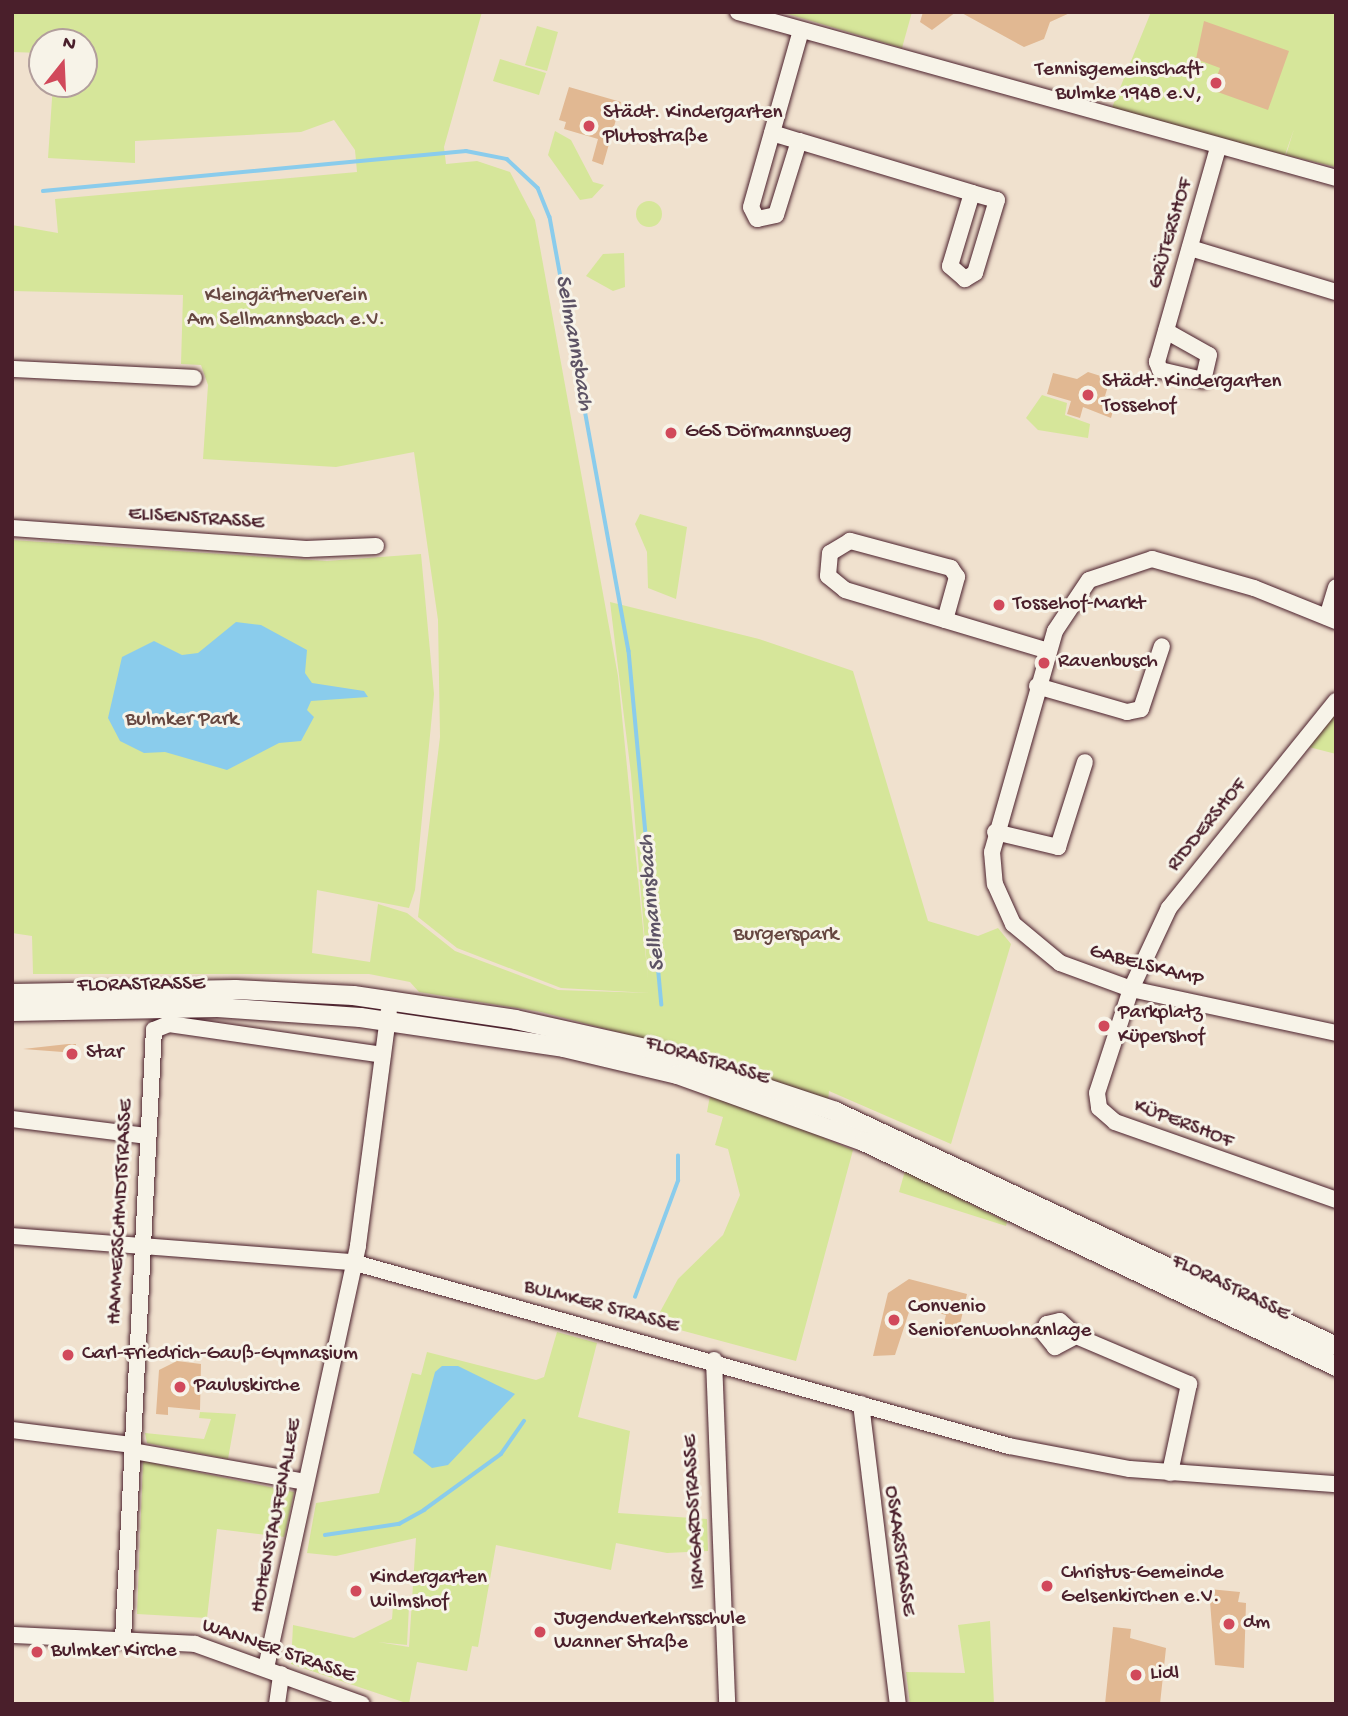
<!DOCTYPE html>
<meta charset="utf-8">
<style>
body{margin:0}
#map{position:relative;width:1348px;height:1716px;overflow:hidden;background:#f0e1ce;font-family:"Gochi Hand",sans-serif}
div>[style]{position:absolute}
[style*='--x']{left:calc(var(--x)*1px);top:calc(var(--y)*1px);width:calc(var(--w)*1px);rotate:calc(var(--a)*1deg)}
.green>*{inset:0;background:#d6e69a}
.round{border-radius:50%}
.water>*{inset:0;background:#8accec}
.stream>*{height:3.5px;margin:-1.75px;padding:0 1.75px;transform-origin:1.75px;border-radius:1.75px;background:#8accec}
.building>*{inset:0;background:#e1b892}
.roads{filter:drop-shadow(0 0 2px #4a1f2b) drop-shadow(0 0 2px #4a1f2b)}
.minor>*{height:16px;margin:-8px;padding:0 8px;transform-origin:8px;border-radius:8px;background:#f7f3e8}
.major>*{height:19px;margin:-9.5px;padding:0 9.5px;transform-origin:9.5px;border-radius:9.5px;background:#f7f3e8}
.dots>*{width:19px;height:19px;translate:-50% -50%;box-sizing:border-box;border:4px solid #f7f3e8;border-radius:50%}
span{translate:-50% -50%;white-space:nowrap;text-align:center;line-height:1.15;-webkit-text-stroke:6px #f7f3e8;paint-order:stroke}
.poi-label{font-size:21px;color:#4a1f2b}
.right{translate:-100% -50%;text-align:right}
.left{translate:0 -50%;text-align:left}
.street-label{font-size:21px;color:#4a1f2b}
.park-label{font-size:21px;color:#664741}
.water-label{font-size:23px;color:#5d5365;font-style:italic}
.frame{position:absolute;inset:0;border:14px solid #4a1f2b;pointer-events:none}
.north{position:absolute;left:28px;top:28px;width:70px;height:70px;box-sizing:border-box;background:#f7f3e8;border:2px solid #b29e9c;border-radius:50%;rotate:18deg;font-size:19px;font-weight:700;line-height:28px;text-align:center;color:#4a1f2b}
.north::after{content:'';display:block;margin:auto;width:24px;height:32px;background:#d1495b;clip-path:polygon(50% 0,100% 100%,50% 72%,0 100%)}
</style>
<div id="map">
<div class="green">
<i style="clip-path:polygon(12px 12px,482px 12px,444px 147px,446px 164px,477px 161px,510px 172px,535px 220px,618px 676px,648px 979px,631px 774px,610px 602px,759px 639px,853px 671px,928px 921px,978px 936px,998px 928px,1011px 944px,951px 1144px,829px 1091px,824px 1138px,853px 1150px,796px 1361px,654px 1323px,678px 1279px,723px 1235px,740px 1195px,728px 1149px,715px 1145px,723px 1117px,707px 1112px,717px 1058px,541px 1012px,419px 992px,410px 982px,369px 974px,33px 974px,32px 936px,12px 933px,12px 540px,327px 561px,421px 554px,434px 694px,415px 890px,409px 908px,317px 890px,312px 953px,370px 962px,378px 904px,407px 913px,455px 951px,558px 990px,650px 993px,561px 988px,457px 948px,418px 917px,440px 737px,438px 620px,414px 452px,336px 467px,203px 459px,208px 385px,201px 365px,181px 364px,183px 295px,12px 291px,12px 225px,58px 233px,55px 199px,357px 172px,355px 150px,334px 120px,301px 132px,135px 141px,135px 163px,48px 158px,53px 84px,84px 84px,84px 42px,42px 42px,42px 53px,12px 52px)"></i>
<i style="clip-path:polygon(781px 12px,912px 12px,902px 48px)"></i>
<i style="clip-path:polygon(1151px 12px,1336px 12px,1336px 167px,1286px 155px,1294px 129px,1285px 155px,1111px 110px)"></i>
<i style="clip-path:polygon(537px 26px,558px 32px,547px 71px,525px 65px)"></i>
<i style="clip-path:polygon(500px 59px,546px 73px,539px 95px,493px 81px)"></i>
<i style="clip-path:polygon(555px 131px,571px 140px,593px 182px,604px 185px,592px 198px,580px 200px,548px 155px)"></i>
<i class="round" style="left:636px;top:201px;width:26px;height:26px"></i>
<i style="clip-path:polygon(624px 253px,625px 287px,613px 291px,586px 276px,603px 254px)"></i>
<i style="clip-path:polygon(1042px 395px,1067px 403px,1065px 415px,1090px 424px,1088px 438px,1038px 430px,1026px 418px)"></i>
<i style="clip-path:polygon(640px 514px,687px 527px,676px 599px,648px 588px,647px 552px,635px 524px)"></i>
<i style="clip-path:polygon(1336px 707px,1336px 754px,1305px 746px)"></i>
<i style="clip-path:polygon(905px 1171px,1007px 1222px,1006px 1226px,899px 1192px)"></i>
<i style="clip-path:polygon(557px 1332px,597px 1343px,578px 1417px,630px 1431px,618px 1513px,707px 1519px,708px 1551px,667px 1553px,616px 1543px,611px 1570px,496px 1545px,478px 1647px,472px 1646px,467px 1671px,417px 1662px,409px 1704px,291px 1664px,293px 1625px,354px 1638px,392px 1619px,393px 1606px,409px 1606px,407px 1645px,378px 1642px,409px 1647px,416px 1538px,336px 1556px,307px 1553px,316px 1503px,379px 1493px,412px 1373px,421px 1375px,427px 1352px,536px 1380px,544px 1377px)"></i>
<i style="clip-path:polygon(200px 1412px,236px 1414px,228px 1459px,147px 1443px,145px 1433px,204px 1439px,211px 1419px,199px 1418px)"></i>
<i style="clip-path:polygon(143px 1461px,294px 1492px,284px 1537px,217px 1529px,207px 1618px,137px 1614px)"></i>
<i style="clip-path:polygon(990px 1621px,994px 1704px,910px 1704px,906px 1672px,965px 1673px,958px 1625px)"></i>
</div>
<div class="water">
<i style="clip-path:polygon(236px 622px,261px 625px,307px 650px,305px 673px,312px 683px,364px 691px,368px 697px,311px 701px,307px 710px,314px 717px,301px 741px,279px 743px,227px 770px,165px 752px,144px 753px,120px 741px,108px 718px,122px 657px,154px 641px,182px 655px,198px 653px)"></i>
<i style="clip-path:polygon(442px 1366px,458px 1366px,515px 1394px,448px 1465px,432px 1468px,413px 1453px,435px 1372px)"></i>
</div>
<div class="stream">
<i style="--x:43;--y:191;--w:425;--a:-5.4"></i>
<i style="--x:466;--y:151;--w:42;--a:11"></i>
<i style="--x:507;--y:159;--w:42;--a:43.1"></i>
<i style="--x:538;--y:188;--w:31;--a:68"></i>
<i style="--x:550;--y:217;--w:441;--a:79.7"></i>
<i style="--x:629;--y:651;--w:355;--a:84.7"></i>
<i style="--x:635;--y:1297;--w:124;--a:-69.7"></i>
<i style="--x:678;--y:1181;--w:25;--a:-90"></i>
<i style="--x:325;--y:1535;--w:75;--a:-8.5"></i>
<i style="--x:399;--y:1524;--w:29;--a:-29"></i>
<i style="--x:424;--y:1510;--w:95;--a:-36"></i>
<i style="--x:501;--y:1454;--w:40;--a:-55.1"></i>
</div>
<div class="building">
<i style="clip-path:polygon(923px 12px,956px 12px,932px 30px,920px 22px)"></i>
<i style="clip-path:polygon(960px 12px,1072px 12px,1050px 22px,1044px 39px,1024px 47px)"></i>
<i style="clip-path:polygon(1204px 21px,1289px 51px,1268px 110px,1212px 90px,1220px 68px,1196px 59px)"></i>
<i style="clip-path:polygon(569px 87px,621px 102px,603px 165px,592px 161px,598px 139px,564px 129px,566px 122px,559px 120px)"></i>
<i style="clip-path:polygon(1088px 372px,1110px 379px,1105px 396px,1116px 400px,1111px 418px,1083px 407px,1080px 418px,1067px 414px,1071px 401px,1047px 394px,1053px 373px,1077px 379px)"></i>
<i style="clip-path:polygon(68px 1044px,76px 1044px,76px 1053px,23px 1049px)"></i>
<i style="clip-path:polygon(909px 1279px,967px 1294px,958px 1333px,941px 1334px,946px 1315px,911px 1306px,895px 1355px,873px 1356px,888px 1293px)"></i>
<i style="clip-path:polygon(177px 1361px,201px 1364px,200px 1410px,168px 1407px,168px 1415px,156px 1414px,159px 1370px)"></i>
<i style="clip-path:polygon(1209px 1589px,1240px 1592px,1238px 1602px,1246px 1603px,1244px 1668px,1215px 1665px)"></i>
<i style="clip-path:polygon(1113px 1627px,1131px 1629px,1130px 1638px,1166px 1648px,1160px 1704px,1105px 1704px)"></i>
</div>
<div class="roads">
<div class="minor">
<i style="--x:738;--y:12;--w:621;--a:15.51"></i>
<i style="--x:772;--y:133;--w:28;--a:17"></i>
<i style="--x:799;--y:141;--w:181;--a:16.7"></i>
<i style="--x:972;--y:193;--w:26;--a:16"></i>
<i style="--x:997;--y:200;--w:76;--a:106.8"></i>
<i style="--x:975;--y:273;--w:12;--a:149"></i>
<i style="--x:965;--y:279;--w:20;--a:-139"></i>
<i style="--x:950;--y:266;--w:76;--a:-73.2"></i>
<i style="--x:799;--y:141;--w:77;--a:107.3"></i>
<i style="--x:776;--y:215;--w:19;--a:168"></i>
<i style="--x:757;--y:219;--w:13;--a:-117"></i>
<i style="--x:751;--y:207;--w:184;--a:-74.2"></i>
<i style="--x:1190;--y:248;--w:152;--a:16.8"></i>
<i style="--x:1166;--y:331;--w:49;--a:29.2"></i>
<i style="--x:1209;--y:355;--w:26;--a:103"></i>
<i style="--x:1203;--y:380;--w:44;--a:-166.9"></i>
<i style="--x:1160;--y:370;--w:9;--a:-111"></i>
<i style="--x:1157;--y:362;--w:223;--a:-74.1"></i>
<i style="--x:12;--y:369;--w:182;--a:2.8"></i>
<i style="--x:12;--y:528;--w:295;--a:4.1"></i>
<i style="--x:306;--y:549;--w:70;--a:-2.5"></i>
<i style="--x:1327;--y:617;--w:31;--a:-73"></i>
<i style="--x:945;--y:620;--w:45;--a:-74.4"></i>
<i style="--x:957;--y:577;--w:11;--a:-124"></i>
<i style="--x:951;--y:568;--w:105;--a:-165"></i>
<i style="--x:850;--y:541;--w:23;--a:149"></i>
<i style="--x:830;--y:553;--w:23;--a:95"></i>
<i style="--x:828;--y:576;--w:22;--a:39"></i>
<i style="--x:845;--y:590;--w:212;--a:16.7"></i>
<i style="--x:1336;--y:621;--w:88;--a:-158.1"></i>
<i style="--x:1254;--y:588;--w:106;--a:-164.1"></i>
<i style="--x:1152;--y:559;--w:66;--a:161.6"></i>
<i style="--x:1089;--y:580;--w:61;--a:123.7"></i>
<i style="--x:1055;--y:631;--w:230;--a:105.9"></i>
<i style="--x:992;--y:852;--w:32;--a:85"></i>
<i style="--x:995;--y:884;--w:44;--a:65.8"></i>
<i style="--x:1013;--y:924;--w:61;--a:39.7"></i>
<i style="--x:1060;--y:963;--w:76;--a:20.1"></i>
<i style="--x:1131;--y:989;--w:210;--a:12.1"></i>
<i style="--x:1037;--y:686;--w:94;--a:16.1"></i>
<i style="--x:1127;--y:712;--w:14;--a:-12"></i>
<i style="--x:1141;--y:709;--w:66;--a:-71.6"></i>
<i style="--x:1336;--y:701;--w:266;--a:128.9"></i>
<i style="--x:1169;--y:908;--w:89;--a:115.1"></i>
<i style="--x:1131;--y:989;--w:109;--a:108.1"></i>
<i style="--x:1097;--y:1093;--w:15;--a:82"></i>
<i style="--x:1099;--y:1108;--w:21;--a:41"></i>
<i style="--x:1115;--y:1122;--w:234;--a:19.4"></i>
<i style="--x:995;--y:832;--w:65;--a:13.4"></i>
<i style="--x:1058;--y:847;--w:89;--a:-72.4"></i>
<i style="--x:12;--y:1119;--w:135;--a:7.2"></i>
<i style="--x:12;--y:1236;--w:341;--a:4.4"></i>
<i style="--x:352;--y:1262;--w:682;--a:15.65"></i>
<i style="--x:1009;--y:1446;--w:123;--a:10.8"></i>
<i style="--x:1130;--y:1469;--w:207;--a:4.2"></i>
<i style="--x:1076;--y:1336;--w:24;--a:152"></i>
<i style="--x:1055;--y:1347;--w:19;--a:-129"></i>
<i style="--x:1043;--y:1332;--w:9;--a:-63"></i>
<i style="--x:1047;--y:1324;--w:13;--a:-13"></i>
<i style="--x:1060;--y:1321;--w:22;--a:43"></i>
<i style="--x:1076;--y:1336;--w:123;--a:23"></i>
<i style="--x:1189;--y:1384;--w:91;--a:102.1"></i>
<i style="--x:714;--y:1360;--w:344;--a:87.8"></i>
<i style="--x:861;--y:1404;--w:302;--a:83"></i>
<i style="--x:12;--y:1430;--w:122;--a:7.1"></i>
<i style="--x:133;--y:1451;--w:176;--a:10.2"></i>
<i style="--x:12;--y:1635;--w:183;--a:2.8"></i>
<i style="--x:195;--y:1644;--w:177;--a:19.8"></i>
<i style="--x:123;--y:1639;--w:610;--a:-87.09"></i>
<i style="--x:154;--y:1030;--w:16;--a:-22"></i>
<i style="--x:169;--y:1024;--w:216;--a:8.2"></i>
<i style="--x:266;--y:1668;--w:433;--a:-77.7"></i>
<i style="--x:358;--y:1245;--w:236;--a:-82.5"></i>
<i style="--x:277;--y:1704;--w:30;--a:-82"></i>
</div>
<div class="major">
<i style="--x:12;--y:993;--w:223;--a:-1"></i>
<i style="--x:235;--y:989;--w:118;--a:2.9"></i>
<i style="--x:353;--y:995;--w:164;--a:8.4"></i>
<i style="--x:515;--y:1019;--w:137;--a:12.6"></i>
<i style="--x:649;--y:1049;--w:196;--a:18.4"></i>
<i style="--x:835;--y:1111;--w:553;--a:25.13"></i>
<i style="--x:12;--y:1011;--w:205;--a:-1.1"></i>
<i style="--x:217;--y:1007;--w:143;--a:4"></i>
<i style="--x:360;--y:1017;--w:205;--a:8.4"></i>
<i style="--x:563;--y:1047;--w:117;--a:13.3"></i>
<i style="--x:677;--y:1074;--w:198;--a:19.8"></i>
<i style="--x:863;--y:1141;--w:524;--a:25.44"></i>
</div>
</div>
<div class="dots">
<i style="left:1216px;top:83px;background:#d1495b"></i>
<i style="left:589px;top:126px;background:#d1495b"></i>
<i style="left:1088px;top:395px;background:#d1495b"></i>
<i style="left:671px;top:433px;background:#d1495b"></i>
<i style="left:999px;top:605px;background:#d1495b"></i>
<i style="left:1044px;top:663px;background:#d1495b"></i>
<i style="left:1104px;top:1026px;background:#d1495b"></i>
<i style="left:72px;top:1054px;background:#d1495b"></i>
<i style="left:894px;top:1320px;background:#d1495b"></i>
<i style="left:68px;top:1355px;background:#d1495b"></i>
<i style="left:180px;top:1387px;background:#d1495b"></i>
<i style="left:1047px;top:1586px;background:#d1495b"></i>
<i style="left:356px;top:1591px;background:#d1495b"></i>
<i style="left:1229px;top:1624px;background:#d1495b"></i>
<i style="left:540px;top:1632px;background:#d1495b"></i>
<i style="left:37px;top:1652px;background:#d1495b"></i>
<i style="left:1136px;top:1675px;background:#d1495b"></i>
</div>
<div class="poi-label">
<span class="right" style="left:1202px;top:83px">Tennisgemeinschaft<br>Bulmke 1948 e.V,</span>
<span class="left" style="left:603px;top:126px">Städt. Kindergarten<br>Plutostraße</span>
<span class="left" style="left:1102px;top:395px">Städt. Kindergarten<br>Tossehof</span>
<span class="left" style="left:685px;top:433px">GGS Dörmannsweg</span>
<span class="left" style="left:1013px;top:605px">Tossehof-Markt</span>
<span class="left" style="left:1058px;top:663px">Ravenbusch</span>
<span class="left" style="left:1118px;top:1026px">Parkplatz<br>Küpershof</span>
<span class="left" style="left:86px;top:1054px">Star</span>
<span class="left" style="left:908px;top:1320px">Convenio<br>Seniorenwohnanlage</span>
<span class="left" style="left:82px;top:1355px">Carl-Friedrich-Gauß-Gymnasium</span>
<span class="left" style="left:194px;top:1387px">Pauluskirche</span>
<span class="left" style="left:1061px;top:1586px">Christus-Gemeinde<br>Gelsenkirchen e.V.</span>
<span class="left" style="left:370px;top:1591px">Kindergarten<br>Wilmshof</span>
<span class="left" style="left:554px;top:1632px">Jugendverkehrsschule<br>Wanner Straße</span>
<span class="left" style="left:1243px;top:1624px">dm</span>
<span class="left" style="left:51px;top:1652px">Bulmker Kirche</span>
<span class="left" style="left:1150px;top:1675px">Lidl</span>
</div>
<div class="street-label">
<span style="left:1172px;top:234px;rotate:-74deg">GRÜTERSHOF</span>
<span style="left:196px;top:520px;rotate:4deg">ELISENSTRASSE</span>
<span style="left:1208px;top:826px;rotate:-51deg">RIDDERSHOF</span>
<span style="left:1146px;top:967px;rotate:15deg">GABELSKAMP</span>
<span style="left:141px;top:986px;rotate:-1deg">FLORASTRASSE</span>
<span style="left:707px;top:1062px;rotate:17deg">FLORASTRASSE</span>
<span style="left:1183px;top:1125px;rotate:21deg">KÜPERSHOF</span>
<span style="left:122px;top:1212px;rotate:-87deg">HAMMERSCHMIDTSTRASSE</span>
<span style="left:1230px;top:1289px;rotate:26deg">FLORASTRASSE</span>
<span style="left:601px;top:1308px;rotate:15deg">BULMKER STRASSE</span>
<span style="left:696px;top:1512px;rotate:-93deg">IRMGARDSTRASSE</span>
<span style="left:278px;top:1516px;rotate:-79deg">HOHENSTAUFENALLEE</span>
<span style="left:898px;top:1551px;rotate:82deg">OSKARSTRASSE</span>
<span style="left:278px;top:1652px;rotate:19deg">WANNER STRASSE</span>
</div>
<div class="park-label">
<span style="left:286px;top:309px">Kleingärtnerverein<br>Am Sellmannsbach e.V.</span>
<span style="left:182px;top:721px">Bulmker Park</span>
<span style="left:786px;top:936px">Burgerspark</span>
</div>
<div class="water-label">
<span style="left:573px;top:343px;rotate:80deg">Sellmannsbach</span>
<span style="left:653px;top:903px;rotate:-95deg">Sellmannsbach</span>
</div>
<div class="frame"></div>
<div class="north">N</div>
</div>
